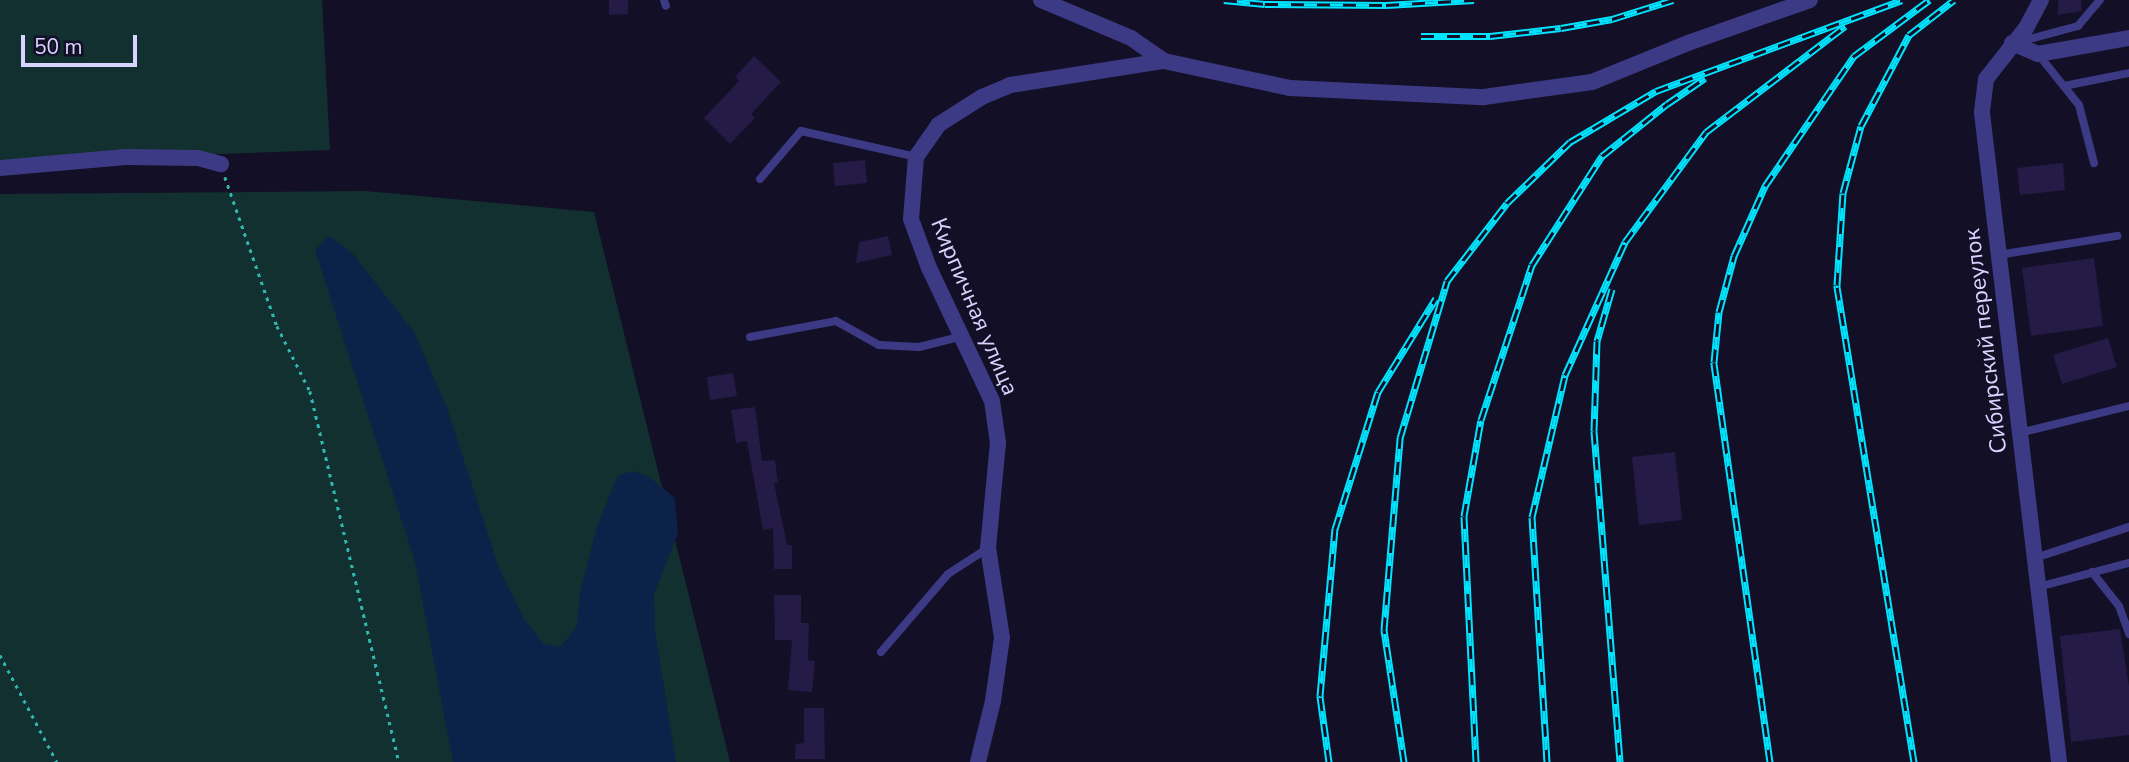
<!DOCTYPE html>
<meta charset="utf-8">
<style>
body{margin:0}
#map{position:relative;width:2129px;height:762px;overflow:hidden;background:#130f26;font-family:"Nunito Sans",sans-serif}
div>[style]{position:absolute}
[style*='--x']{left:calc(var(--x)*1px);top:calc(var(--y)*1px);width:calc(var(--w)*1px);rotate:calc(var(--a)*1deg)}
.green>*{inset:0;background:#12302f}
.water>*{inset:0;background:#0c2248}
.building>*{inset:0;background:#241b47}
.path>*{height:2.5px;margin-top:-1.25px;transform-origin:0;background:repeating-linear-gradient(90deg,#2fb8b0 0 3.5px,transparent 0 8.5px)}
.lane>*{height:8px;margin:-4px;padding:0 4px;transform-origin:4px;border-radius:4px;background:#3d3a85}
.street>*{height:16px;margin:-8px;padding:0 8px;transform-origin:8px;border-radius:8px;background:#3d3a85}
.rail>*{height:7px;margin-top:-3.5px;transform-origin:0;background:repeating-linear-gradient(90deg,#130f26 0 13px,#00e5ff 0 26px);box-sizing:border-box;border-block:2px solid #00e5ff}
span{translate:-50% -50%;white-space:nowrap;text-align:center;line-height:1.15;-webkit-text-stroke:5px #130f26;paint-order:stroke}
.street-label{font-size:23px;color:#d9d4ff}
.scale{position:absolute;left:21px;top:35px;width:116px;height:32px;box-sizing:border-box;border:4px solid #d9d4ff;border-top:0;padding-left:9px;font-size:21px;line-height:24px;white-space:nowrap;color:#d9d4ff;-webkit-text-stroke:5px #130f26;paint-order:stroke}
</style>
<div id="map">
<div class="green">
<i style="clip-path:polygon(0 0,322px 0,330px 150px,0 162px)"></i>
<i style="clip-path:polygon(365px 191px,594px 212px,730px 762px,0 762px,0 194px)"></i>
</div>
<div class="water">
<i style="clip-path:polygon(329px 236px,353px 254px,414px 332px,447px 408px,499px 568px,524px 619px,544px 644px,560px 647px,577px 627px,580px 592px,597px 527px,618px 475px,634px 471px,649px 477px,675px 498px,678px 533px,654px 594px,655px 631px,676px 762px,453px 762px,415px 562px,315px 250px)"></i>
</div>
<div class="building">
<i style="clip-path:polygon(609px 0,628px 0,628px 14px,609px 15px)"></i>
<i style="clip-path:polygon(2058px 0,2081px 0,2082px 11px,2058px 15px)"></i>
<i style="clip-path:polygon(754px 56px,781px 82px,751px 114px,755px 118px,730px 144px,704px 118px,739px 81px,735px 77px)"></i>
<i style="clip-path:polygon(865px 160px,867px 183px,835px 186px,833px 163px)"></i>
<i style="clip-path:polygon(2063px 163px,2065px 190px,2020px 195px,2017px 168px)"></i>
<i style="clip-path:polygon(888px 236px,892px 255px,856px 263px,859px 242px)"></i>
<i style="clip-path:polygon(2094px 258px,2103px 326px,2031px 336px,2022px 268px)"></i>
<i style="clip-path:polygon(2108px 338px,2117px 367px,2062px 384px,2053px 355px)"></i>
<i style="clip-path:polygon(733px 373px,737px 396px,710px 400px,707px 377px)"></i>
<i style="clip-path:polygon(755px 407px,762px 461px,775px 460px,778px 483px,774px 483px,787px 545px,792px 545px,792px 569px,774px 569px,773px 528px,763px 530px,747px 441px,736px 443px,731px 410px)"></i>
<i style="clip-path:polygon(1675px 452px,1682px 520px,1639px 525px,1632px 457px)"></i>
<i style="clip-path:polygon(774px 595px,801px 595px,801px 623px,809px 623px,808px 660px,815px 661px,812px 692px,788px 690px,792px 640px,775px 640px)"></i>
<i style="clip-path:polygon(2120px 629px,2129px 686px,2129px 735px,2071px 742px,2060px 636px)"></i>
<i style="clip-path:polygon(804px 708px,824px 708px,825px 759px,795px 759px,796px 744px,804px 743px)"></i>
</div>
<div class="path">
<i style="--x:225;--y:177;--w:158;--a:70.8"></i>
<i style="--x:277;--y:326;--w:73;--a:63.1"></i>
<i style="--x:310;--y:391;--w:382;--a:76.5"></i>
<i style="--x:0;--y:655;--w:121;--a:62"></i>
</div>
<div class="lane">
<i style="--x:664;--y:0;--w:6;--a:72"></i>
<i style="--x:2019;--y:42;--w:61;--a:-15.2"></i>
<i style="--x:2078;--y:26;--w:34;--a:-50"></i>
<i style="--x:2038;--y:54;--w:65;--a:51.2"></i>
<i style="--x:2079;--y:105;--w:60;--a:75.5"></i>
<i style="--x:2064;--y:86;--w:66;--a:-11.3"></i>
<i style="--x:760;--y:179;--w:63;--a:-49.5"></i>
<i style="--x:801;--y:131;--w:118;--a:12.7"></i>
<i style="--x:1998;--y:255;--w:121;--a:-9.1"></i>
<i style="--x:750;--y:337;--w:87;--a:-10.5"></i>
<i style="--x:836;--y:321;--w:49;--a:29.2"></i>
<i style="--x:879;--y:345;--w:40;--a:2.9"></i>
<i style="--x:919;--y:347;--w:45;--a:-14"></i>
<i style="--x:2019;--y:433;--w:113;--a:-13.8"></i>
<i style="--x:2035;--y:558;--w:99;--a:-18.3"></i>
<i style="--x:2092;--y:572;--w:43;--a:51.5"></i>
<i style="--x:2119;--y:606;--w:30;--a:70"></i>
<i style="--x:2038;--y:587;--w:94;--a:-14.8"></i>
<i style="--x:881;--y:652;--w:103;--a:-49.3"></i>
<i style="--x:948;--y:574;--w:48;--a:-33"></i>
</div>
<div class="street">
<i style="--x:1041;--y:0;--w:98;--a:22.9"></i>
<i style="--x:1131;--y:38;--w:40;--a:34.9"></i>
<i style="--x:1164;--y:61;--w:129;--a:12.1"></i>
<i style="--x:1290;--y:88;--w:194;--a:2.7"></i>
<i style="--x:1484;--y:97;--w:109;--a:-7.9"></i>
<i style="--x:1592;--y:82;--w:104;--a:-22.1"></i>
<i style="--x:1688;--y:43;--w:129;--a:-19.4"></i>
<i style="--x:2041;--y:0;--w:32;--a:118"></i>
<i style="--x:2026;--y:28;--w:65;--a:128.1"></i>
<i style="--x:1986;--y:79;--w:34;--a:97"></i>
<i style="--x:1982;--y:113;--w:654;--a:83.23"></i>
<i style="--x:2012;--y:43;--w:28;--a:23"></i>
<i style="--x:2038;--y:54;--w:92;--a:-10"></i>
<i style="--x:0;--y:168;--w:126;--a:-5"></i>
<i style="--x:126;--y:157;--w:72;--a:0.8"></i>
<i style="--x:198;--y:158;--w:24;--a:15"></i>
<i style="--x:978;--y:762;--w:63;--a:-76.2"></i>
<i style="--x:993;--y:701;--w:64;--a:-81.9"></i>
<i style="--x:1002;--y:638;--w:91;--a:-98.8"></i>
<i style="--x:988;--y:548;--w:105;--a:-84.6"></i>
<i style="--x:998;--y:443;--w:42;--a:-98.1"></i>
<i style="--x:992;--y:401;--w:147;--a:-115.3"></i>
<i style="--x:929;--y:268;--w:52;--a:-110.2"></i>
<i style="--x:911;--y:219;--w:62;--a:-85.4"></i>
<i style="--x:916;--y:157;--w:39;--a:-55"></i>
<i style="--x:938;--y:125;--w:52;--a:-32.5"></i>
<i style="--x:982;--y:97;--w:30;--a:-23"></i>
<i style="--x:1010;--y:85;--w:156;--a:-8.9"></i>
</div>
<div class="rail">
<i style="--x:1224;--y:0;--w:41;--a:5.6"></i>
<i style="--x:1265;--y:4;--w:121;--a:0.5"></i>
<i style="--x:1386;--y:5;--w:88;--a:-3.3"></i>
<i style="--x:1421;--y:36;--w:69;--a:0"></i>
<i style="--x:1490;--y:36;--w:71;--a:-6.4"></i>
<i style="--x:1561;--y:28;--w:52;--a:-10"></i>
<i style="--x:1612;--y:19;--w:64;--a:-17.3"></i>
<i style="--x:1612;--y:289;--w:54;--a:106.1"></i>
<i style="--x:1597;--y:341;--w:90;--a:91.9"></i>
<i style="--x:1594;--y:431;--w:332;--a:85.5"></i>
<i style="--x:1329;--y:762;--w:67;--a:-97.8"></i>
<i style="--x:1320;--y:696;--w:168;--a:-84.9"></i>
<i style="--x:1335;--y:529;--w:144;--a:-72.6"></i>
<i style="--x:1378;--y:392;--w:110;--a:-58.3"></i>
<i style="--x:1404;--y:762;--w:134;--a:-98.6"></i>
<i style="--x:1384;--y:630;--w:193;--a:-85.2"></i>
<i style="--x:1400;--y:438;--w:164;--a:-73.3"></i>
<i style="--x:1447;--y:281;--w:98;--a:-52.4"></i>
<i style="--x:1507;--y:203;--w:88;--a:-44.1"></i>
<i style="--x:1570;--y:142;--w:100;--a:-30.7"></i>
<i style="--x:1656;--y:91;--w:262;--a:-20.3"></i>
<i style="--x:1476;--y:762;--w:246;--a:-92.8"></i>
<i style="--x:1464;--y:516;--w:97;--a:-80"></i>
<i style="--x:1481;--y:420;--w:163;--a:-71.8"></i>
<i style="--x:1532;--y:265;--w:130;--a:-57.3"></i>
<i style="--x:1602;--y:156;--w:83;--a:-38.7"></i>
<i style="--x:1667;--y:104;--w:46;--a:-34.4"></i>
<i style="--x:1547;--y:762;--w:245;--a:-93.5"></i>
<i style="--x:1532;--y:517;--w:146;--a:-76.9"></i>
<i style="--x:1565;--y:375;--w:146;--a:-65.7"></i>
<i style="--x:1625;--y:242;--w:137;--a:-53.6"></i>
<i style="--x:1706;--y:132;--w:175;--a:-37.3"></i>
<i style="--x:1770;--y:762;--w:404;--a:-98"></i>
<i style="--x:1714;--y:362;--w:50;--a:-84.3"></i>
<i style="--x:1719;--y:312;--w:58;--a:-75"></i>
<i style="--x:1734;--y:256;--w:77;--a:-66.1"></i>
<i style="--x:1765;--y:186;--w:158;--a:-55.6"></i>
<i style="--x:1854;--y:56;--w:94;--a:-36.7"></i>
<i style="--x:1914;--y:762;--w:483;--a:-99.2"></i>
<i style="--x:1837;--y:285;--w:92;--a:-86.3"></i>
<i style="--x:1843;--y:193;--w:69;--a:-75"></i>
<i style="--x:1861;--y:126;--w:103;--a:-62.2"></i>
<i style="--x:1909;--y:35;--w:57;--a:-37.9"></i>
</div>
<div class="street-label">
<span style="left:974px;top:307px;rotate:67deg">Кирпичная улица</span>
<span style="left:1986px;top:341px;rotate:-97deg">Сибирский переулок</span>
</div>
<div class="scale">50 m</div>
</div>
